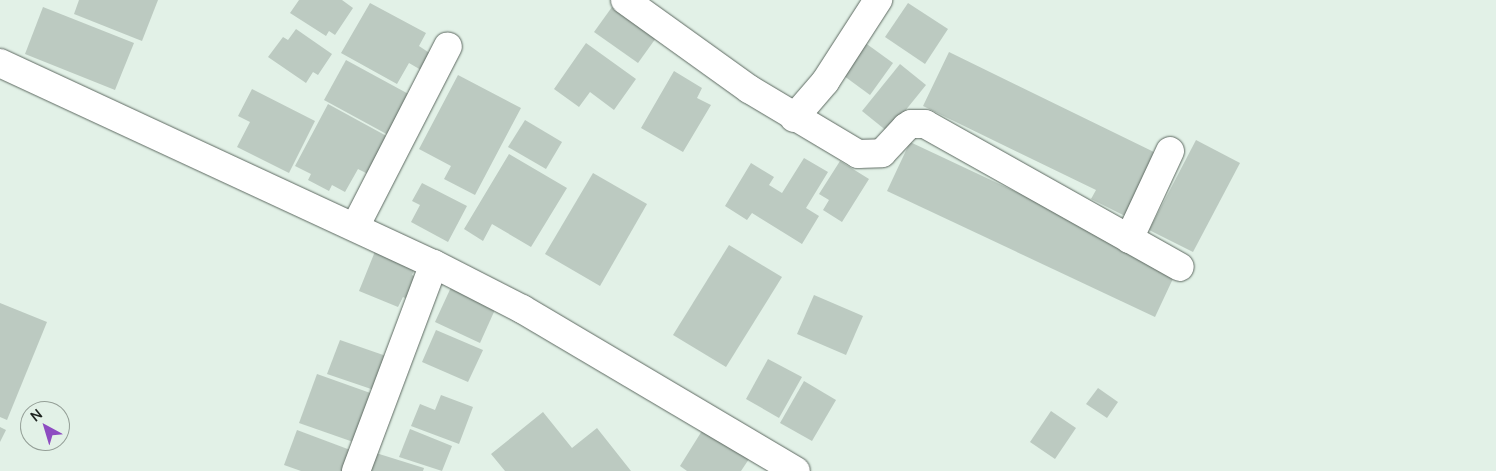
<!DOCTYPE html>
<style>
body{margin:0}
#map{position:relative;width:1496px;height:471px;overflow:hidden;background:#e2f1e7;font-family:Manrope,sans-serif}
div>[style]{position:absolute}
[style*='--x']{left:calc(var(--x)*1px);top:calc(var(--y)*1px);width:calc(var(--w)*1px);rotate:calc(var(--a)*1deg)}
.building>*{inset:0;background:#bccac1}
.roads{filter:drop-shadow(0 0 1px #5d6961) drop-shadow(0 0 1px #5d6961)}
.minor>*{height:28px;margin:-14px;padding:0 14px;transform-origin:14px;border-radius:14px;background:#fff}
span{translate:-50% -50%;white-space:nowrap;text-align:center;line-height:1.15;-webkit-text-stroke:5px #e2f1e7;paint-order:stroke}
.north{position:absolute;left:20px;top:401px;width:50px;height:50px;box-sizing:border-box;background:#e2f1e7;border:1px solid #949f97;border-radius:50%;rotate:321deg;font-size:14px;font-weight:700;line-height:20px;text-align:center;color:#1e2420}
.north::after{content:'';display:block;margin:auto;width:18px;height:22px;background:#8d4cc1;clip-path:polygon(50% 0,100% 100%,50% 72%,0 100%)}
</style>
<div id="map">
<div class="building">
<i style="clip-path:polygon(79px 0,158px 0,142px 41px,74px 14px)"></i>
<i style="clip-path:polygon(299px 0,342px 0,353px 8px,335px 35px,329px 31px,326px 36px,290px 13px)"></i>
<i style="clip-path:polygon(370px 3px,426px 33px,419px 46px,431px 54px,421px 70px,409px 63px,397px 84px,341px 53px)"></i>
<i style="clip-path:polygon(908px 3px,948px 29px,925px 64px,885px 37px)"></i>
<i style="clip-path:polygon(43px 7px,134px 43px,115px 90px,25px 54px)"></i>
<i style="clip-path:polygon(612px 7px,656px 38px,638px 63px,594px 32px)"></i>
<i style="clip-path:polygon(296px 29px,332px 54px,318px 75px,313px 72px,306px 83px,268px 57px,283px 37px,288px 40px)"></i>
<i style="clip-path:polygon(864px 42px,893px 63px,870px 95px,840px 73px)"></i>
<i style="clip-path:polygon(586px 43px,636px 79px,614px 110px,590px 92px,579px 107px,554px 89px)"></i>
<i style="clip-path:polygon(949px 52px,1156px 153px,1125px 216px,1091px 199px,1096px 190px,923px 106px)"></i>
<i style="clip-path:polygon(346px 60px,414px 97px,392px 137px,324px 100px)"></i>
<i style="clip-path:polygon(900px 64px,926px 85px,888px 132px,862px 111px)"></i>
<i style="clip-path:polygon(674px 71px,702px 88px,697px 98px,711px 105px,683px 152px,641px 128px)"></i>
<i style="clip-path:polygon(458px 75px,521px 108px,475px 195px,444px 179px,451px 166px,419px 149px)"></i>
<i style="clip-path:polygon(252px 89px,315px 121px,289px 173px,237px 147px,250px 122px,238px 116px)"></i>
<i style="clip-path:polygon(328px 104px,392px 139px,372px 176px,358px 169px,345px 192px,332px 185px,329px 191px,308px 180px,311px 174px,295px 166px)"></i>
<i style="clip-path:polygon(525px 120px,562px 142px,546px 169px,508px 147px)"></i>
<i style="clip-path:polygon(1196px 140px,1240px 163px,1193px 252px,1149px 230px)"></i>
<i style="clip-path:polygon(910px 142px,1178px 268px,1155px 317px,887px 191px)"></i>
<i style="clip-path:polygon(509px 154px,567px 188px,531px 247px,492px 224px,483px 241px,464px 229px)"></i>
<i style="clip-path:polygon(804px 158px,828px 172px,806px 208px,819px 216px,802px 244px,752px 213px,747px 220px,725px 206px,751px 163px,774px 177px,769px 185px,782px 193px)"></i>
<i style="clip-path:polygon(840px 161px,869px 179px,842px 222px,823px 210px,829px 200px,819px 194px)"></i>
<i style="clip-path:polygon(593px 173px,647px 204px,600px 286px,545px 254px)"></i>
<i style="clip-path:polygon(422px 183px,467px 206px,448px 242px,411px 222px,420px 205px,412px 201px)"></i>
<i style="clip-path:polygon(729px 245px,782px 277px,726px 367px,673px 335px)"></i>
<i style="clip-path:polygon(376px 249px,416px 266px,412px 275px,423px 280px,414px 302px,403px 297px,398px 307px,359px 291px)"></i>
<i style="clip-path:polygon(453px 283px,498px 303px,480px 343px,435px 322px)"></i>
<i style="clip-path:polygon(814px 295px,863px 316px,846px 355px,797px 334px)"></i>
<i style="clip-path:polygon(0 303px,47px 322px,7px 420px,0 417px)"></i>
<i style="clip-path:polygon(436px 330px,483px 350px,468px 382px,422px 362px)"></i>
<i style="clip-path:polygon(340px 340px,389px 357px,377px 391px,327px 374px)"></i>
<i style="clip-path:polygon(768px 359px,802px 377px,779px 418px,746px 399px)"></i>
<i style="clip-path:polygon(317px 374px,376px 395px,359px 444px,299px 423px)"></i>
<i style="clip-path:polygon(804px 381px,836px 400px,812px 441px,780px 423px)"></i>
<i style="clip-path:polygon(1098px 388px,1118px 402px,1107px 418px,1086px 404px)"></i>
<i style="clip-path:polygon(441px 395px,473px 407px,459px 444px,411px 426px,420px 404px,435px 410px)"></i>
<i style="clip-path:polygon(1051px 411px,1076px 428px,1055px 459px,1030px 442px)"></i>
<i style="clip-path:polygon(543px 412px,572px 448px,597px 428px,631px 471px,505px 471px,491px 454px)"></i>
<i style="clip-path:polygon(705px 426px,751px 456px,741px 471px,687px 471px,680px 466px)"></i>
<i style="clip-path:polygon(0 427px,6px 430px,0 442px)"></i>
<i style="clip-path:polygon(410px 429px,452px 446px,442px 471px,399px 457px)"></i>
<i style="clip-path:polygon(297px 430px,353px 451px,345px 471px,301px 471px,284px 465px)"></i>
<i style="clip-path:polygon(376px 453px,424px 468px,423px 471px,370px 471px)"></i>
</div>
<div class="roads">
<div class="minor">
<i style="--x:625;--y:0;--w:153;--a:35.7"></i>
<i style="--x:749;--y:89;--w:127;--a:30.8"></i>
<i style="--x:858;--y:154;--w:24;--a:-2"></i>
<i style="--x:882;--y:153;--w:35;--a:-47"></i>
<i style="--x:906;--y:127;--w:6;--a:-31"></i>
<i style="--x:911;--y:124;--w:14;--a:0"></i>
<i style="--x:925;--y:124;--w:292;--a:29.3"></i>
<i style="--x:0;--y:63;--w:478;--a:24.9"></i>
<i style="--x:434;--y:264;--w:99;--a:27.1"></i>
<i style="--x:522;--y:309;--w:318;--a:30.6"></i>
<i style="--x:794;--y:118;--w:48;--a:-49.3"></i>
<i style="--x:825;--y:82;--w:98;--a:-57.1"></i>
<i style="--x:355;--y:227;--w:203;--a:-62.8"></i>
<i style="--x:1129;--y:239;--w:97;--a:-65"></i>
<i style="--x:356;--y:471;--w:221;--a:-69.4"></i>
</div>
</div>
<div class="north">N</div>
</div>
